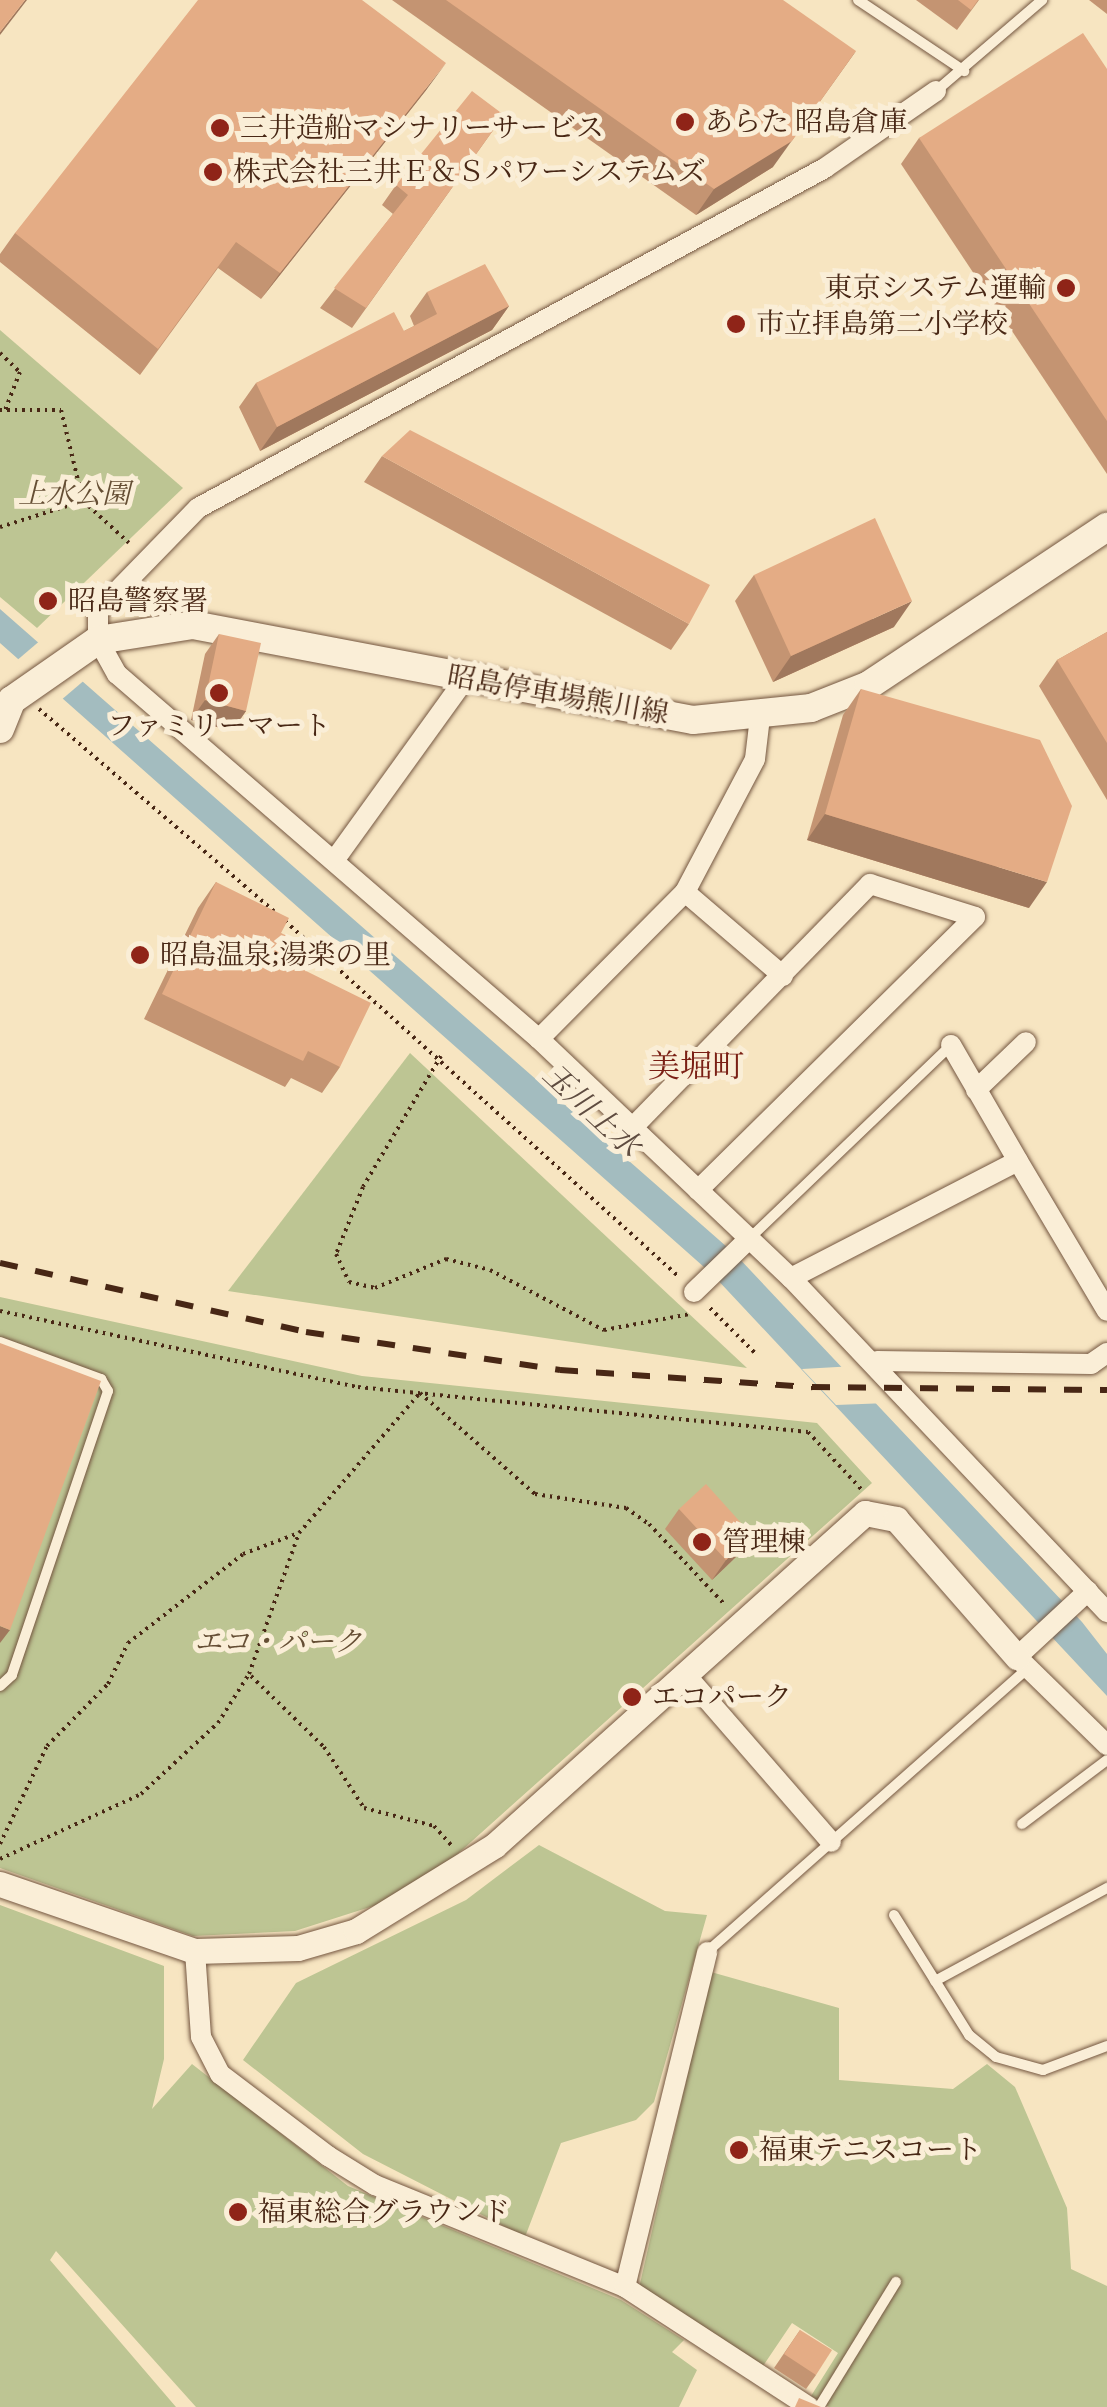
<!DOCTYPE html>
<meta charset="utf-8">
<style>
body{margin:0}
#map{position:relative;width:1107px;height:2407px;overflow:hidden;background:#f7e5c1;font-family:"IM FELL French Canon","Noto Serif JP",serif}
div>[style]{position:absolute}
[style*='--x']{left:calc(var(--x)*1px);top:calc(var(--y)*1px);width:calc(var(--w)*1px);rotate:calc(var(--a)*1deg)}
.green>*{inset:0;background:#bdc593}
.water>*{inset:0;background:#a3bcbf}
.pier>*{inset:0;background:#f7e5c1}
.path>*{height:4px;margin-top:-2px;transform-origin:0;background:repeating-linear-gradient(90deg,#482715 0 2.5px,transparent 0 7.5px)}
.roads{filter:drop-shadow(0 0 2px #745640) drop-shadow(0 0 2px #745640)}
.service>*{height:10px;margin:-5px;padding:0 5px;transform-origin:5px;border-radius:5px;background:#faeed7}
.minor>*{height:20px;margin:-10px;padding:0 10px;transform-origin:10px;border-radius:10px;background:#faeed7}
.tertiary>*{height:25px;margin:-12.5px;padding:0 12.5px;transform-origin:12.5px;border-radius:12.5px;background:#faeed7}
.secondary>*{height:28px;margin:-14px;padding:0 14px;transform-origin:14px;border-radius:14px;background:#faeed7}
.rail>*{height:6px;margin-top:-3px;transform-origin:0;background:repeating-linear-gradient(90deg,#482715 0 18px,transparent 0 36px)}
.wall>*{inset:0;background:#c49472}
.shaded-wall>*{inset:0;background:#a0785d}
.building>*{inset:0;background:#e4ac85}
.dots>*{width:28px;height:28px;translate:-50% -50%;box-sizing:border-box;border:5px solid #faeed7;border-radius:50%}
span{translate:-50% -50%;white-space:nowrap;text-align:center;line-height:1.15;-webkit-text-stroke:10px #faeed7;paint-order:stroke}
.poi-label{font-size:28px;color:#482715}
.left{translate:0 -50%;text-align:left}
.right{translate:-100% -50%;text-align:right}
.park-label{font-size:28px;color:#654e34;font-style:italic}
.street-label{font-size:28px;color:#482715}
.water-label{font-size:30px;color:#5f4c40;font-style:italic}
.quarter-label{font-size:32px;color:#7a1f14}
</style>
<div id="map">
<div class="green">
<i style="clip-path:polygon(0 330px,183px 488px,37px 628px,0 597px)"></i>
<i style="clip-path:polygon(410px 1053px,747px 1368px,228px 1291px)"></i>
<i style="clip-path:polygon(0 1297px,362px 1376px,817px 1423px,872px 1483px,433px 1876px,392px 1900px,295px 1931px,193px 1936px,0 1868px)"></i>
<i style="clip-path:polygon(539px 1845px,665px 1911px,707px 1915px,654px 2102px,636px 2120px,561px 2143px,525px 2237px,363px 2154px,243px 2060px,296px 1983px,466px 1900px)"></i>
<i style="clip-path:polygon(0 1905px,164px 1966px,164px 2059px,152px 2109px,192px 2064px,348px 2186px,621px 2300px,684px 2340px,672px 2352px,697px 2370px,679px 2407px,196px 2407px,56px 2251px,50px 2260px,176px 2407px,0 2407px)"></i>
<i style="clip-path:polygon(711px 1972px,839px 2008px,839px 2080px,953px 2089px,987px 2064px,1015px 2087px,1067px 2208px,1071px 2269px,1107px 2286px,1107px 2407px,829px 2407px,811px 2396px,838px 2353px,792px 2323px,763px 2366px,639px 2288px)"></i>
</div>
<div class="water">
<i style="clip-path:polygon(0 609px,735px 1254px,1082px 1622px,1107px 1654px,1107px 1696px,713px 1275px,0 643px)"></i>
</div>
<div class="pier">
<i style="clip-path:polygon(42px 639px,87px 678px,60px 701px,15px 662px)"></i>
<i style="clip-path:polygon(855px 1366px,888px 1403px,836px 1405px,802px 1369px)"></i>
</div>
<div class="path">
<i style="--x:0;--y:353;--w:28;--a:44"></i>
<i style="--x:20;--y:372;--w:41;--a:111.5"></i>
<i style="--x:0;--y:410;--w:61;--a:0"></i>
<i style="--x:61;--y:410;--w:94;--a:76.4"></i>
<i style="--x:0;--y:527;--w:87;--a:-17.4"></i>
<i style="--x:83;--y:501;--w:62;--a:42.4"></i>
<i style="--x:39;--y:709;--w:310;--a:40.7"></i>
<i style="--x:285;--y:921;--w:530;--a:42.09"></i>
<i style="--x:441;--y:1056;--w:152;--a:120.8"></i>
<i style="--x:363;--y:1187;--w:72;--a:111.9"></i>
<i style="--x:336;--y:1254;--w:31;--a:65"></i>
<i style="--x:349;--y:1282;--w:27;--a:13"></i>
<i style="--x:375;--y:1288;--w:77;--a:-22.2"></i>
<i style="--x:446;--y:1259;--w:45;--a:14"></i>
<i style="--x:490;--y:1270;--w:129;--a:27.8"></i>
<i style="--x:604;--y:1330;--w:87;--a:-10.5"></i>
<i style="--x:710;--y:1308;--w:65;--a:45"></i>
<i style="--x:0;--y:1311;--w:366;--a:12"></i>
<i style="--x:358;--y:1387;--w:452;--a:5.7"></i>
<i style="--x:808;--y:1432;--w:79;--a:47"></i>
<i style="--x:251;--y:1676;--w:102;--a:44.2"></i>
<i style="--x:324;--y:1747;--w:73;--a:56.7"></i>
<i style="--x:364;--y:1808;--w:72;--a:14.4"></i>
<i style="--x:434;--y:1826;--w:27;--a:48"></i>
<i style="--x:0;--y:1844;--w:109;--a:-64.4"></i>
<i style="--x:47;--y:1746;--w:87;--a:-45.5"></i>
<i style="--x:108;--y:1684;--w:46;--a:-64"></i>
<i style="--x:128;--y:1643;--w:145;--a:-37.7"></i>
<i style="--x:243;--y:1554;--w:60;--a:-20.6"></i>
<i style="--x:0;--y:1859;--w:155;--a:-24.7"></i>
<i style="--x:141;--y:1794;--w:105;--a:-42.7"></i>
<i style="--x:218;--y:1723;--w:58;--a:-57.7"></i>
<i style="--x:249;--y:1674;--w:150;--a:-70.5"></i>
<i style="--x:299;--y:1533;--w:185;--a:-49.2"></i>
<i style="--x:420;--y:1393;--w:153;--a:41.3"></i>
<i style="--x:535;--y:1494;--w:92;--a:8.7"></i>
<i style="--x:626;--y:1508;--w:28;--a:35"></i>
<i style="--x:649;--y:1524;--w:111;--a:46.8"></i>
</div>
<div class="roads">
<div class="service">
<i style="--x:858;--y:0;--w:128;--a:33.8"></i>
<i style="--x:936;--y:91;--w:140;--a:-40.6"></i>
<i style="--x:750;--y:1238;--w:279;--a:-43.8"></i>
<i style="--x:0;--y:1342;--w:108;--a:20.1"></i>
<i style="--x:101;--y:1379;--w:14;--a:60"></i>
<i style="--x:108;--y:1391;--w:300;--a:108.7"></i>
<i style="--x:12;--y:1675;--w:16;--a:137"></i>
<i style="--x:1022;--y:1824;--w:106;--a:-37"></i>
<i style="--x:894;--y:1915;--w:142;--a:58"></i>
<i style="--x:969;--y:2035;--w:35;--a:39"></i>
<i style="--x:996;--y:2057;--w:49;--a:15.5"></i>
<i style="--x:1043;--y:2070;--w:68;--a:-20.6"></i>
<i style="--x:707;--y:1952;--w:429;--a:-41.5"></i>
<i style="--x:935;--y:1981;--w:196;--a:-28.4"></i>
<i style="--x:819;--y:2407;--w:147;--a:-58.4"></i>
</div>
<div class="minor">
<i style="--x:936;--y:91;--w:135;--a:145.3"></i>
<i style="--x:825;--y:168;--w:713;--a:151.53"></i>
<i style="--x:198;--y:508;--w:144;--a:134.2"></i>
<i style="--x:98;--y:611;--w:29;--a:90"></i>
<i style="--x:98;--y:640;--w:39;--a:61"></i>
<i style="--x:117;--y:674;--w:558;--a:40.86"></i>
<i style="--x:539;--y:1039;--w:347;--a:43.5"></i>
<i style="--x:791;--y:1278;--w:460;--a:46.6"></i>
<i style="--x:336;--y:858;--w:221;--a:-54.2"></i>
<i style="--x:685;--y:892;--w:129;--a:40.6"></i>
<i style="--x:539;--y:1039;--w:207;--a:-45.2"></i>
<i style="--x:685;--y:892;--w:150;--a:-62.2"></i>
<i style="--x:755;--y:759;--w:42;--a:-83.2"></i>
<i style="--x:951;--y:1045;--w:134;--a:60"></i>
<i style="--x:976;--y:1090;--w:69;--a:-43.8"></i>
<i style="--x:632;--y:1128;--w:341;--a:-45.7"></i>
<i style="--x:870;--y:884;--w:110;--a:17.4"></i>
<i style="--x:975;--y:917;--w:389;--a:135.4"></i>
<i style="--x:791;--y:1278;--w:255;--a:-27.3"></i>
<i style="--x:1018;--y:1161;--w:174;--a:59.3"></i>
<i style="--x:694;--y:1292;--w:78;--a:-44"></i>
<i style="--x:877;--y:1361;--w:214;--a:0.8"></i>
<i style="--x:1091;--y:1364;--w:19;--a:-35"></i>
<i style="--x:1088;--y:1591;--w:97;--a:137.1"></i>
<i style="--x:1017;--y:1657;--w:126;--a:44.4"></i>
<i style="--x:686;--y:1675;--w:221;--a:49"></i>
<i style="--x:195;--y:1951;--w:86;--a:86"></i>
<i style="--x:201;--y:2037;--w:42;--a:62.8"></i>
<i style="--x:220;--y:2074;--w:136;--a:37.2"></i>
<i style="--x:328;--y:2156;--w:55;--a:31.7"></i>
<i style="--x:375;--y:2185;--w:270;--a:22.2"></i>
<i style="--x:625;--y:2287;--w:220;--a:33.1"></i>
<i style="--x:625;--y:2287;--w:345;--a:-76.2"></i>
</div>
<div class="tertiary">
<i style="--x:0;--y:1884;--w:206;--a:19"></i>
<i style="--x:195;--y:1951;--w:103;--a:-1.7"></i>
<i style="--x:298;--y:1948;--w:60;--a:-16.3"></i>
<i style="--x:356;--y:1931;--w:163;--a:-31.7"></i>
<i style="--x:495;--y:1845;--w:497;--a:-41.9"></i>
<i style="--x:865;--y:1513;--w:32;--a:11"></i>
<i style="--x:896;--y:1519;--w:184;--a:48.8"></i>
</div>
<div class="secondary">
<i style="--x:0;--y:729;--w:31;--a:-68"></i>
<i style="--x:12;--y:700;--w:105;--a:-34.9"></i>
<i style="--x:98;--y:640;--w:96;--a:-9"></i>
<i style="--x:193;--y:625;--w:509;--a:10.76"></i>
<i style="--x:693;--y:720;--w:119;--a:-5.8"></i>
<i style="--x:811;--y:708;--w:62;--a:-21.6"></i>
<i style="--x:869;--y:685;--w:286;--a:-33.6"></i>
</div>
</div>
<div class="rail">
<i style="--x:0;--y:1263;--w:314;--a:12.7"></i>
<i style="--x:306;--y:1332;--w:257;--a:8.5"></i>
<i style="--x:560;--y:1370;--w:253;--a:3.9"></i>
<i style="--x:812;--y:1387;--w:295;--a:0.6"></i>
</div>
<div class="wall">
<i style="clip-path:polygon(392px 0,783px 0,773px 167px,696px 215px)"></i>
<i style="clip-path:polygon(916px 0,979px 0,957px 30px)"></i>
<i style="clip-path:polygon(1089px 0,1107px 0,1107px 14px)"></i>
<i style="clip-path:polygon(1107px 69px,1107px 474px,901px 164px,919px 138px)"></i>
<i style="clip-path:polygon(427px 89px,261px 299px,218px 268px,140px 375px,0 262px,0 254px,15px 233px)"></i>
<i style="clip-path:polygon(504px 115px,352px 328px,320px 308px,393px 214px,382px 205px,396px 185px)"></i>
<i style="clip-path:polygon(427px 292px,509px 306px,492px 330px,260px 451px,239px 407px,256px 383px,404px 331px,414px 326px,410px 316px)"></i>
<i style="clip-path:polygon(382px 456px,689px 624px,671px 650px,364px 482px)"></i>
<i style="clip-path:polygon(754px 575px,894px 627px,773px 682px,735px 601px)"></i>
<i style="clip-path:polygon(1107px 632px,1107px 800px,1039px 686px,1057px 660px)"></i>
<i style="clip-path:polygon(219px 634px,246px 711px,232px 731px,191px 720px,205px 654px)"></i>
<i style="clip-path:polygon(861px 689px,1029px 908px,807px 840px,843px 715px)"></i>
<i style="clip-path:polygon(216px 882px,281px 933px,302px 969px,340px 1067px,322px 1093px,291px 1078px,285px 1087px,144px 1019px,198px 908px)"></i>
<i style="clip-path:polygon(679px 1509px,752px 1535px,738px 1555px,712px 1580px,665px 1529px)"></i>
<i style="clip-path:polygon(800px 2330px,816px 2375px,806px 2389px,774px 2368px)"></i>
</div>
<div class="shaded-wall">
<i style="clip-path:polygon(25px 0,27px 0,0 35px,0 32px)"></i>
<i style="clip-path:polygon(856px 51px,773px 167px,696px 215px,714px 189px)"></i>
<i style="clip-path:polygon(446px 63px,427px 89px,261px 299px,280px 273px)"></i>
<i style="clip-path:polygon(509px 306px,492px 330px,260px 451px,277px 427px)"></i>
<i style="clip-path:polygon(912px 601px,894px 627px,773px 682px,791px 656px)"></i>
<i style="clip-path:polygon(205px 700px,246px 711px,232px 731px,191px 720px)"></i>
<i style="clip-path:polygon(825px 814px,1047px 882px,1029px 908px,807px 840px)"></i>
<i style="clip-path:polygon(752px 1535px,738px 1555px,712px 1580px,726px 1560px)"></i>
<i style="clip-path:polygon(0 1626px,10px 1630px,0 1643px)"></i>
</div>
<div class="building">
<i style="clip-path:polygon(0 0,25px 0,0 32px)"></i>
<i style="clip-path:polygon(198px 0,362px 0,446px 63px,280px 273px,236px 242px,158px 349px,15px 233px)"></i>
<i style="clip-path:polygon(446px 0,783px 0,856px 51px,792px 141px,714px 189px)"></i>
<i style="clip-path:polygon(958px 0,978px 0,971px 10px)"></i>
<i style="clip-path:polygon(1083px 33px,1107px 69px,1107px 421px,919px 138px)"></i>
<i style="clip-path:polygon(472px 91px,504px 115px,366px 308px,334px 288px,408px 195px,396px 185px)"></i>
<i style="clip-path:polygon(485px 264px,509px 306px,277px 427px,256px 383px,394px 312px,404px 331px,437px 314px,427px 292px)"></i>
<i style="clip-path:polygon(410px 430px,710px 585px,689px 624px,382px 456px)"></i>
<i style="clip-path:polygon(875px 518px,912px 601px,791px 656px,754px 575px)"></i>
<i style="clip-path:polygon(1107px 632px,1107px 743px,1057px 660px)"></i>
<i style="clip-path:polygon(219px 634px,261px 643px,246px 711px,205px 700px)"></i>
<i style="clip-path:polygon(861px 689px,1040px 740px,1072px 806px,1047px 882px,825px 814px)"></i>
<i style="clip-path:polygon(216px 882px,289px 918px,281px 933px,312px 948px,302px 969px,371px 1003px,340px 1067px,308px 1051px,303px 1061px,162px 994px)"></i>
<i style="clip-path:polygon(0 1343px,101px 1381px,10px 1630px,0 1626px)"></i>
<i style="clip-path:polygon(706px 1484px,752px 1535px,726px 1560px,679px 1509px)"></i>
<i style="clip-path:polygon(800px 2330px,832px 2350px,816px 2375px,784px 2354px)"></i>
<i style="clip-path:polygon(799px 2398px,821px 2407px,795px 2407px)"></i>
</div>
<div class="dots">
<i style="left:685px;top:122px;background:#8f2418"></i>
<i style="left:220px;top:128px;background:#8f2418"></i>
<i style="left:213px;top:172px;background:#8f2418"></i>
<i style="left:1066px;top:288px;background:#8f2418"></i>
<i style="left:736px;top:324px;background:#8f2418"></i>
<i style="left:48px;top:601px;background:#8f2418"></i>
<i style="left:219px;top:693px;background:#8f2418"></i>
<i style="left:140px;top:955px;background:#8f2418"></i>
<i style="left:702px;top:1542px;background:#8f2418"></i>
<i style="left:632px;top:1697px;background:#8f2418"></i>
<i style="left:739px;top:2150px;background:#8f2418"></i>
<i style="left:238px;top:2212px;background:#8f2418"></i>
</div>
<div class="poi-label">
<span class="left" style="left:705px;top:122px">あらた 昭島倉庫</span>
<span class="left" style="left:240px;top:128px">三井造船マシナリーサービス</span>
<span class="left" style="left:233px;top:172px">株式会社三井Ｅ＆Ｓパワーシステムズ</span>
<span class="right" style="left:1046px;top:288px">東京システム運輸</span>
<span class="left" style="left:756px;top:324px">市立拝島第二小学校</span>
<span class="left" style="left:68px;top:601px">昭島警察署</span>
<span style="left:219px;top:726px">ファミリーマート</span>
<span class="left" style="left:160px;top:955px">昭島温泉;湯楽の里</span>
<span class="left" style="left:722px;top:1542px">管理棟</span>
<span class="left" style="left:652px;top:1697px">エコパーク</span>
<span class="left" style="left:759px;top:2150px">福東テニスコート</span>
<span class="left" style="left:258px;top:2212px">福東総合グラウンド</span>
</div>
<div class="park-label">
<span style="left:74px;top:494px">上水公園</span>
<span style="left:278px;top:1642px">エコ・パーク</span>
</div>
<div class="street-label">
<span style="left:558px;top:695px;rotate:10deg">昭島停車場熊川線</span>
</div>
<div class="water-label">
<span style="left:591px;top:1111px;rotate:43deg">玉川上水</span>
</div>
<div class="quarter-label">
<span style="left:696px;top:1067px">美堀町</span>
</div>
</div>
